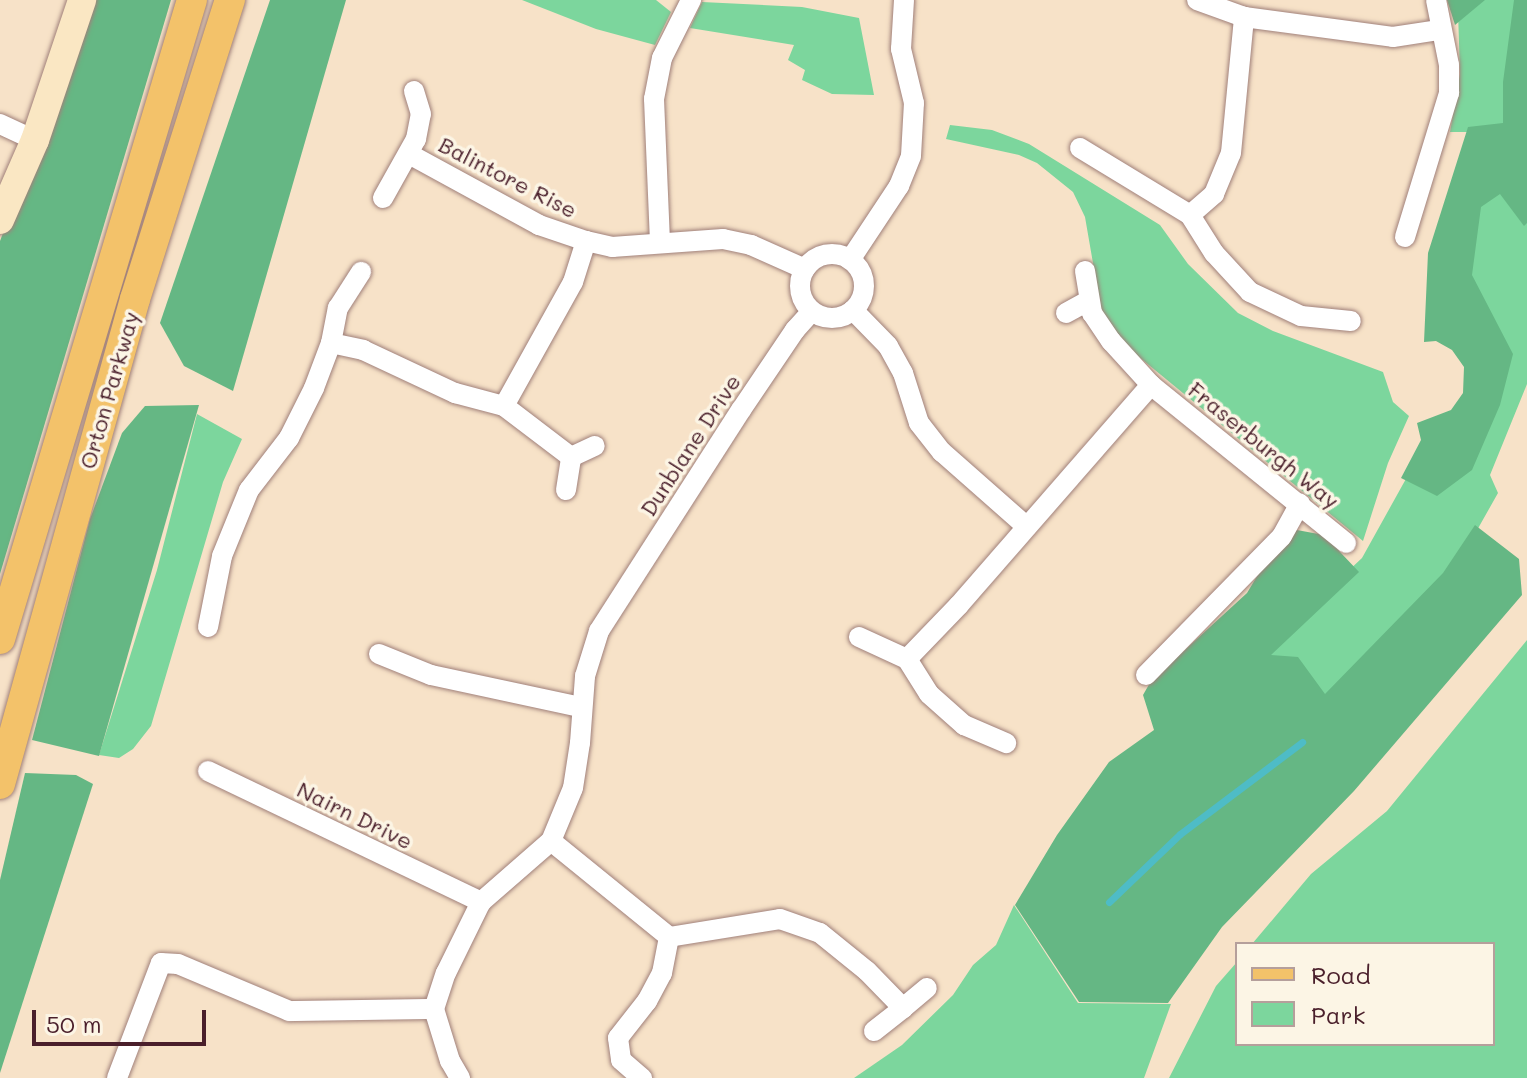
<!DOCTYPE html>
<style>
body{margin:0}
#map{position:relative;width:1527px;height:1078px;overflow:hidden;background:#f7e2c8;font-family:Mali,sans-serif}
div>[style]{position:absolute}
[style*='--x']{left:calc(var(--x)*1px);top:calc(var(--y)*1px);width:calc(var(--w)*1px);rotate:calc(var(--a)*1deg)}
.green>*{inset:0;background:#7cd69d}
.forest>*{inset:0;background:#65b784}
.stream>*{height:7px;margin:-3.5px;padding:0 3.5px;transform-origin:3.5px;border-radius:3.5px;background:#4ebcc6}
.roads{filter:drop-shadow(0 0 2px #a0807a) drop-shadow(0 0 2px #a0807a)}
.street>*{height:20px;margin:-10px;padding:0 10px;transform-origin:10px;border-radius:10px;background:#fff}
.street>.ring{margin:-10px;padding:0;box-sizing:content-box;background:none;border:20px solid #fff;border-radius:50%}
.secondary>*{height:28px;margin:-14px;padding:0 14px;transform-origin:14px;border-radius:14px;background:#fae7c3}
.primary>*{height:30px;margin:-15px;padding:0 15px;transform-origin:15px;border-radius:15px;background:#f3c26a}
span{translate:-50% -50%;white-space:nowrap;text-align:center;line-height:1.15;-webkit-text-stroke:7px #fcf5e5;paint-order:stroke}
.street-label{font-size:22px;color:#4a1f2b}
.legend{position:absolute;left:1235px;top:942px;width:260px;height:104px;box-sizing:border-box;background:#fcf5e5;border:2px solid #b59f9b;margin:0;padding:10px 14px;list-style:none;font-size:24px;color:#4a1f2b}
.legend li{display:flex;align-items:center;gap:16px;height:40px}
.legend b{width:40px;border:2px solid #b59f9b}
.scale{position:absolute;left:32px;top:1010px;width:174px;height:36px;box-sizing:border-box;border:4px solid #4a1f2b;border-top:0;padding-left:10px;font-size:24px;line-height:28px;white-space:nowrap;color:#4a1f2b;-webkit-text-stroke:6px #fcf5e5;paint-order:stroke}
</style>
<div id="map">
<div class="green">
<i style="clip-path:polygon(522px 0,656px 0,671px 12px,655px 45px,596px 29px)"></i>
<i style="clip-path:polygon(1471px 0,1524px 0,1509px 132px,1450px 132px,1460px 74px,1458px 12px)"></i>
<i style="clip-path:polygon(702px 2px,802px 7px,859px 18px,874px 95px,832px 94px,802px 80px,805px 70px,788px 60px,794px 45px,690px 28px)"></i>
<i style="clip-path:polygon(950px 125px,992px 130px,1029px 144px,1160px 225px,1188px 264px,1238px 313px,1273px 331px,1383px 372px,1393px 402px,1409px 416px,1388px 463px,1363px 541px,1127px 347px,1102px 315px,1085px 217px,1073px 192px,1037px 163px,1019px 155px,946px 139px)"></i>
<i style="clip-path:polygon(1500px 188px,1527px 217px,1527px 384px,1490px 475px,1498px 493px,1476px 532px,1444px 577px,1321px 699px,1260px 654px,1362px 558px,1407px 477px,1470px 467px,1467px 275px,1477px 204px)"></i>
<i style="clip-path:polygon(197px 414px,242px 439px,223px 482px,151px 726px,133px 749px,119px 758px,99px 755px,157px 570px)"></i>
<i style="clip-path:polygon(1527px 640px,1527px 1078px,1169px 1078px,1216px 986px,1237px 962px,1237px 1044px,1493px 1044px,1493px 944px,1252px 944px,1311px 874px,1387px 811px)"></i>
<i style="clip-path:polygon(1014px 905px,1078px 1003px,1171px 1004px,1144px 1078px,854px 1078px,902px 1045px,953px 995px,973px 965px,996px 945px)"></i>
</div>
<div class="forest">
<i style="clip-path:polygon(92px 0,171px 0,0 574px,0 241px)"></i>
<i style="clip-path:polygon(270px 0,346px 0,233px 391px,184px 366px,160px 323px)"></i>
<i style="clip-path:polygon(1447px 0,1485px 0,1455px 25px)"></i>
<i style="clip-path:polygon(1514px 0,1527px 0,1527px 223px,1524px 226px,1500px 194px,1481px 207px,1472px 275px,1513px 354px,1500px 405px,1472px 470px,1437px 496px,1401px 478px,1421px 440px,1417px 423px,1451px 410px,1463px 393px,1464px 367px,1452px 350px,1436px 341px,1424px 342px,1428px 253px,1468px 127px,1503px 123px,1503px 82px)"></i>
<i style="clip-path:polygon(199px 405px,99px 756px,32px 740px,90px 519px,122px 433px,145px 406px)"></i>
<i style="clip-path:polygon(1475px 525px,1519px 559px,1522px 595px,1354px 791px,1222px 927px,1168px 1003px,1079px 1002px,1015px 905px,1057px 835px,1109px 762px,1154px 730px,1143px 695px,1151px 681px,1247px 593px,1286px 528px,1324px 535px,1359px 572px,1271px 655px,1298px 657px,1325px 694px,1443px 573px)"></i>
<i style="clip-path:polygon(25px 773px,76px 775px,93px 784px,0 1073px,0 880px)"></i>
</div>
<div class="stream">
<i style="--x:1109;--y:902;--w:98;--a:-43.8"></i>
<i style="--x:1180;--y:834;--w:153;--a:-37"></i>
</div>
<div class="roads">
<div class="street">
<i style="--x:1197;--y:0;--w:50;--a:19.9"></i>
<i style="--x:1244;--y:17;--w:150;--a:7.6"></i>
<i style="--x:1393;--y:37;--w:47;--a:-8.7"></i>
<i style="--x:0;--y:124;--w:38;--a:25"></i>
<i style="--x:1080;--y:148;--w:129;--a:31.3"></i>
<i style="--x:1190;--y:215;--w:32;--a:-41"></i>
<i style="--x:1214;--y:194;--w:44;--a:-67.5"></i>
<i style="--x:1231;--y:153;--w:137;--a:-84.5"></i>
<i style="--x:409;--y:154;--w:148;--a:28.6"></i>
<i style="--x:539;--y:225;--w:50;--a:18.8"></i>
<i style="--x:586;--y:241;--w:27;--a:13"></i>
<i style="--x:612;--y:247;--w:111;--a:-4.1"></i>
<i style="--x:723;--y:239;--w:29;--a:12"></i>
<i style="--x:751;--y:245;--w:59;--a:24"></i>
<i style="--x:383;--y:198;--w:68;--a:-60.8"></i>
<i style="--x:416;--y:139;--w:25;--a:-79"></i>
<i style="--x:421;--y:114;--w:24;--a:-107"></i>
<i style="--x:1190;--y:215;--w:45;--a:57.7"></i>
<i style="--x:1214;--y:253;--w:53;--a:47.3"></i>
<i style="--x:1250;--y:292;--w:56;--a:25.2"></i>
<i style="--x:1301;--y:316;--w:50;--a:5.7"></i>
<i style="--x:1405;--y:237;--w:151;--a:-73"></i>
<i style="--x:1449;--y:93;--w:28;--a:-90"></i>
<i style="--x:1449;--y:65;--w:66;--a:-101.3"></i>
<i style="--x:660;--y:242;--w:143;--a:-92.4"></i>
<i style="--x:654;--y:99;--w:42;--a:-79"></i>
<i style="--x:662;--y:58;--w:65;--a:-63.4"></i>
<i class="ring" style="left:800px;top:254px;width:44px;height:44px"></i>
<i style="--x:850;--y:260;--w:89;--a:-56.5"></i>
<i style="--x:899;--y:186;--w:32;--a:-68"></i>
<i style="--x:911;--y:156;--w:53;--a:-86.8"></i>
<i style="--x:914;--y:103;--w:56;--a:-103.5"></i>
<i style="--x:901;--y:49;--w:49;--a:-86.5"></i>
<i style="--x:1085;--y:271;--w:43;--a:80.5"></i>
<i style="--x:1092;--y:313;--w:34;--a:56"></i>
<i style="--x:1111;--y:341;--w:59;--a:47.7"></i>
<i style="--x:1151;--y:385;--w:251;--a:39"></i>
<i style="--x:853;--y:310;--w:50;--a:45.8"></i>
<i style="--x:888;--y:346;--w:31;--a:61"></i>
<i style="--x:903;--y:373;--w:52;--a:72.3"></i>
<i style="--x:919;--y:423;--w:37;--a:52"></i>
<i style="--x:942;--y:452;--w:113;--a:41.4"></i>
<i style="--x:1066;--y:313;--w:25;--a:-29"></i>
<i style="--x:331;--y:343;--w:33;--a:12"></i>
<i style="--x:363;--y:350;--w:102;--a:25.1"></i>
<i style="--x:455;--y:393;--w:51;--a:14.9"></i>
<i style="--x:504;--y:406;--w:84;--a:37.3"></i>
<i style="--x:571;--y:457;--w:26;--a:-25"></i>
<i style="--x:504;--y:406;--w:142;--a:-60.9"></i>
<i style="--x:573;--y:282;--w:43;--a:-72.4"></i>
<i style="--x:566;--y:490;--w:33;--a:-81"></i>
<i style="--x:208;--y:627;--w:72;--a:-78.8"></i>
<i style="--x:222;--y:556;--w:71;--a:-67.8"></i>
<i style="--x:249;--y:490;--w:66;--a:-52.4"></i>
<i style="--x:289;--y:438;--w:56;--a:-63.4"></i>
<i style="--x:314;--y:388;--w:48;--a:-69.3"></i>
<i style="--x:331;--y:343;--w:36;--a:-79"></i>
<i style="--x:338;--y:308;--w:43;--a:-57.4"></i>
<i style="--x:859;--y:637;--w:53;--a:24.6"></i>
<i style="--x:907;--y:659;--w:41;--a:57.8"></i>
<i style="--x:929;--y:694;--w:47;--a:41.5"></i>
<i style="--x:964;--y:725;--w:46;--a:23.2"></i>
<i style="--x:379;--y:654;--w:56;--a:22"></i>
<i style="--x:431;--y:675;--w:152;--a:12.1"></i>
<i style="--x:907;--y:659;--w:75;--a:-46.1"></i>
<i style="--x:959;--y:605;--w:292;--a:-48.9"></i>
<i style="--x:1146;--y:675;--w:194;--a:-45.6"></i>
<i style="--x:1282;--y:536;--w:37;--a:-61"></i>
<i style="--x:208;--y:771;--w:303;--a:25.6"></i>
<i style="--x:551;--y:841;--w:152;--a:39.1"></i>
<i style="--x:669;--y:937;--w:37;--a:101"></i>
<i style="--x:662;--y:973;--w:32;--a:118"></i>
<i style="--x:647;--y:1001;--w:47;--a:128.1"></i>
<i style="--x:618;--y:1038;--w:22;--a:82"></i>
<i style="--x:621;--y:1060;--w:28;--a:41"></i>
<i style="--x:669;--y:937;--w:112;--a:-9.2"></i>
<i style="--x:780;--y:919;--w:42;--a:19.3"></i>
<i style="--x:820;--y:933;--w:60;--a:39"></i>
<i style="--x:867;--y:971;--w:52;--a:45.8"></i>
<i style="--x:903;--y:1008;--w:31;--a:-40"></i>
<i style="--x:874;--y:1031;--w:37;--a:-38"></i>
<i style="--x:117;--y:1078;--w:123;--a:-69.1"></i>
<i style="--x:161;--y:963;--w:17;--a:3"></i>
<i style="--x:178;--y:964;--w:121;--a:22.9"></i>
<i style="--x:289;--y:1011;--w:145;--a:-0.8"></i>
<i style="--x:460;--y:1078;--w:20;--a:-120"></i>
<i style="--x:450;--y:1061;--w:54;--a:-107.1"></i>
<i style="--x:434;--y:1009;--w:38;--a:-72"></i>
<i style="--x:446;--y:973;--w:79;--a:-63.8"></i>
<i style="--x:481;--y:902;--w:93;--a:-41.1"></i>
<i style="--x:551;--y:841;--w:57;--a:-67.5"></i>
<i style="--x:573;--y:788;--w:46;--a:-81.2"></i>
<i style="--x:580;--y:743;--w:67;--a:-85.7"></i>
<i style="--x:585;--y:676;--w:47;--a:-72.7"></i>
<i style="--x:599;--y:631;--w:263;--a:-57.3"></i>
<i style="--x:741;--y:410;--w:97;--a:-56"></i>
<i style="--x:795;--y:330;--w:25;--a:-48"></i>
</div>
<div class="secondary">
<i style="--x:0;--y:220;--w:87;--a:-66.4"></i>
<i style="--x:35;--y:140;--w:148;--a:-71.4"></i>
</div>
<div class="primary">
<i style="--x:0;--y:639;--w:667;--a:-73.28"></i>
<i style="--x:0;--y:784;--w:503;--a:-74.45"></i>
<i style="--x:135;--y:299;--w:314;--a:-72.4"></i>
</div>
</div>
<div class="street-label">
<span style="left:508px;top:177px;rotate:27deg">Balintore Rise</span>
<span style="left:109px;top:390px;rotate:-74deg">Orton Parkway</span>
<span style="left:690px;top:445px;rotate:-57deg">Dunblane Drive</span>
<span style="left:1264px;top:445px;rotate:39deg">Fraserburgh Way</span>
<span style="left:355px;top:815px;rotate:26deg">Nairn Drive</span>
</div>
<ul class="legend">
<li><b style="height:10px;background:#f3c26a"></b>Road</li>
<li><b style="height:22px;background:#7cd69d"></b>Park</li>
</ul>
<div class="scale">50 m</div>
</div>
